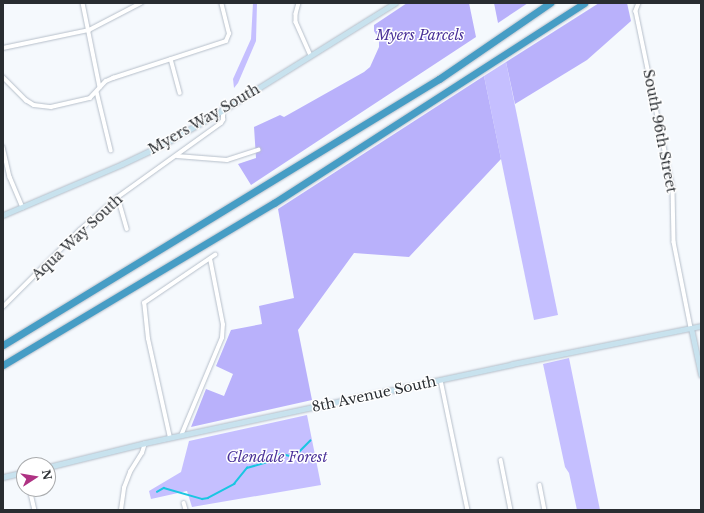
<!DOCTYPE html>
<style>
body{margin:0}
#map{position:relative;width:704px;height:513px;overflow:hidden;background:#f5f9fd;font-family:"Libre Baskerville",serif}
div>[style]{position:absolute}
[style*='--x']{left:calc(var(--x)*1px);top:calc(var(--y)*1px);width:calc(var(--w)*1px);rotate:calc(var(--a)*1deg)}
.green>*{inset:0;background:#c5bfff}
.forest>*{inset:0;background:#b9b1fb}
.stream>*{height:1.5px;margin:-0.75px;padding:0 0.75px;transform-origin:0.75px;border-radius:0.75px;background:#1ac6e2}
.roads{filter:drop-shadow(0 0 1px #b6bfca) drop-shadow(0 0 1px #b6bfca)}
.street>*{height:3.5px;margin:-1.75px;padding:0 1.75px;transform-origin:1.75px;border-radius:1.75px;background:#fff}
.secondary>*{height:5px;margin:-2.5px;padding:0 2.5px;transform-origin:2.5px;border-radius:2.5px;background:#c8e2ee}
.highway>*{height:7px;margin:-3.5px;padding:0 3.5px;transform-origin:3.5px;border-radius:3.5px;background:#469dc5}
span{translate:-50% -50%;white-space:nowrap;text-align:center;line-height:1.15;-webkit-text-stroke:3px #fff;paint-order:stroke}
.park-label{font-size:14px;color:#4b3299;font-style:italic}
.street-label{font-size:14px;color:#292d31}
.frame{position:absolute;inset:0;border:4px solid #292d31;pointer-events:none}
.north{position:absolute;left:16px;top:457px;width:40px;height:40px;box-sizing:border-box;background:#fff;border:1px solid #a9abad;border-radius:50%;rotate:78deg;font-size:11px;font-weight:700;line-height:16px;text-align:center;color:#292d31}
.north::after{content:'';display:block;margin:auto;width:14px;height:18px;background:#af3283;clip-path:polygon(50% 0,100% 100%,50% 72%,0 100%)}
</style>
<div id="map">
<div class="green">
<i style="clip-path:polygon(253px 3px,257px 3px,256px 41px,238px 83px,234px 88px,233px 79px,251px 39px)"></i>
<i style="clip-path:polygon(506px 62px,558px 315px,534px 320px,484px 76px)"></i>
<i style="clip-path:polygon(569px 358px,600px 510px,577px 510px,569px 473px,565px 467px,543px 364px)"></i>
<i style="clip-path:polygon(307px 415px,321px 485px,192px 507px,187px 491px,151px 499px,149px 491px,181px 472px,189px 441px)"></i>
</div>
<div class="forest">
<i style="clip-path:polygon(407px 3px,469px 3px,476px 37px,251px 185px,238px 164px,256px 158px,254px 127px,280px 115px,284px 117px,364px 72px,370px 67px,379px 47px,379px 39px,374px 31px,374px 25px)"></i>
<i style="clip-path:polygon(494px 3px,528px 3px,498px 23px)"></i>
<i style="clip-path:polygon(599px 3px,627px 3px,631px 21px,587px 60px,515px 104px,506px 62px)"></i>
<i style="clip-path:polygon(484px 76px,501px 159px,409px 257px,354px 253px,298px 330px,312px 400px,191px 427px,206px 389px,224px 396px,233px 374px,216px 366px,231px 330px,262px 324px,259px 306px,294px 298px,278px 209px)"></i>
</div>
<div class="stream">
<i style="--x:157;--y:492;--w:8;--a:-30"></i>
<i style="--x:164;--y:488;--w:40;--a:16"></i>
<i style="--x:202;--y:499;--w:6;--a:-9"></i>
<i style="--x:208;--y:498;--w:30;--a:-28"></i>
<i style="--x:234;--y:484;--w:21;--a:-51"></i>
<i style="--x:247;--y:468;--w:22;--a:-16"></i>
<i style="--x:268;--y:462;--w:11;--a:-41"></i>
<i style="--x:276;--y:455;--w:6;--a:-9"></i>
<i style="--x:282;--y:454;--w:12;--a:14"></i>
<i style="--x:294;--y:457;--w:23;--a:-45"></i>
</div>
<div class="roads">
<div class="street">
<i style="--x:83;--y:3;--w:86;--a:78.6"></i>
<i style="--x:299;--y:3;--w:11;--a:105"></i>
<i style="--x:296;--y:14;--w:8;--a:90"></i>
<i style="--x:296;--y:22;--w:36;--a:66"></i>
<i style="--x:639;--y:3;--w:9;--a:111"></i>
<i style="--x:636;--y:11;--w:182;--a:78.3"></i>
<i style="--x:673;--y:189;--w:53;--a:88.9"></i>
<i style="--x:674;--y:242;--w:88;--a:78.8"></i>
<i style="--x:3;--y:48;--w:88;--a:-11.8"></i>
<i style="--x:89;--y:30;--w:59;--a:-27.4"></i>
<i style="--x:171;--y:59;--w:35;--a:75"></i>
<i style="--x:3;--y:77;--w:33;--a:45"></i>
<i style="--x:26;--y:100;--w:9;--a:32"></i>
<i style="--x:34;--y:105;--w:17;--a:7"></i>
<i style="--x:51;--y:107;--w:40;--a:-13"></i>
<i style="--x:90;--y:98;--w:23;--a:-47"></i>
<i style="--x:106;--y:81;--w:8;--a:-23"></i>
<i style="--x:113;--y:78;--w:119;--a:-18.1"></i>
<i style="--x:226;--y:41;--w:8;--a:-67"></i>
<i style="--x:229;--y:34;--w:32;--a:-104"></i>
<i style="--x:97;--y:92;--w:60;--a:76.4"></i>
<i style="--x:3;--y:147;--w:31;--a:77"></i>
<i style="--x:10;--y:177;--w:33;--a:67"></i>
<i style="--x:177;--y:156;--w:50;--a:4.6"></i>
<i style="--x:227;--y:160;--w:33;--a:-18"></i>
<i style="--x:118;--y:197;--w:33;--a:74"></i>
<i style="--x:3;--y:307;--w:109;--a:-45"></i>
<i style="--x:80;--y:230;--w:50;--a:-41"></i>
<i style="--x:118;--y:197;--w:127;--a:-35.7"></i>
<i style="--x:221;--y:123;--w:4;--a:-56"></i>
<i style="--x:223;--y:120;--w:10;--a:-90"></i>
<i style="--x:441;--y:380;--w:133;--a:78.3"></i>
<i style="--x:181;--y:436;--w:106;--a:-67.3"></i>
<i style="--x:222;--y:338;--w:13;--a:-86"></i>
<i style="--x:223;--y:325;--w:67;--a:-101.1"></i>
<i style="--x:170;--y:438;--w:101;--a:-102.5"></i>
<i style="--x:148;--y:339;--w:36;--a:-96"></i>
<i style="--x:144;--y:303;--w:86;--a:-34.1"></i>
<i style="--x:501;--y:460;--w:51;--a:78.7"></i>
<i style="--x:540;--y:485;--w:25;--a:79"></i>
<i style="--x:30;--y:489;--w:22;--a:77"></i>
<i style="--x:184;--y:503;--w:7;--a:74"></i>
<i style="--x:121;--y:510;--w:22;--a:-82"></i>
<i style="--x:124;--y:488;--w:17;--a:-69"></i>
<i style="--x:130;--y:472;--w:22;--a:-58"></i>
<i style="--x:142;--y:453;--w:10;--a:-73"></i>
</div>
<div class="secondary">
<i style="--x:3;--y:215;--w:129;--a:-23.2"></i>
<i style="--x:122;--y:164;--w:44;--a:-25.4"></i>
<i style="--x:162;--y:145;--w:70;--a:-29.8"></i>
<i style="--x:223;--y:110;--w:203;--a:-31.9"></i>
<i style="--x:691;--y:328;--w:48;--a:78"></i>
<i style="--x:48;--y:467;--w:100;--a:-13.9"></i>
<i style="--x:145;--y:443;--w:375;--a:-12.1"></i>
<i style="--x:512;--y:364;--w:193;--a:-11.4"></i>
<i style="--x:3;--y:477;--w:22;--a:-13"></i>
</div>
<div class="highway">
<i style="--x:3;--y:345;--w:511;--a:-31.39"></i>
<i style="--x:439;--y:79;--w:135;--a:-34.4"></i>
<i style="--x:3;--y:365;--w:316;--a:-30.9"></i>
<i style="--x:274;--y:203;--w:369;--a:-32.8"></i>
</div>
</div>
<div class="park-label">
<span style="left:420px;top:35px">Myers Parcels</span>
<span style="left:277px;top:457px">Glendale Forest</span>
</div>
<div class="street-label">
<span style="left:204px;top:119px;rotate:-30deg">Myers Way South</span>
<span style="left:660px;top:131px;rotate:79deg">South 96th Street</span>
<span style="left:77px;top:237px;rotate:-43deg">Aqua Way South</span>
<span style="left:374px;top:394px;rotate:-12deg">8th Avenue South</span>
</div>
<div class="frame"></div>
<div class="north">N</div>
</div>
